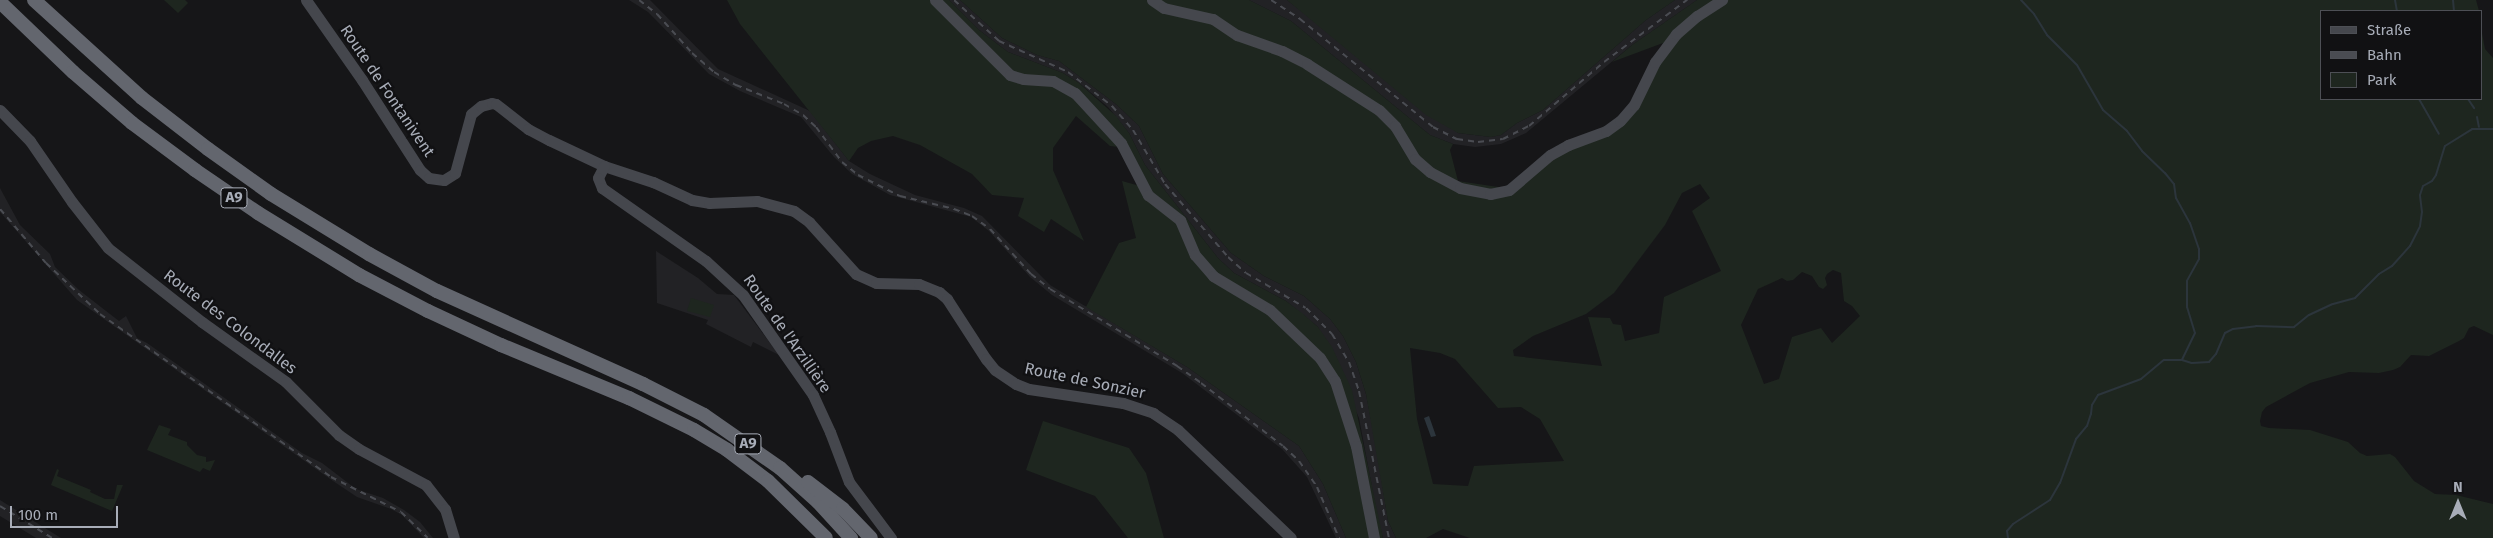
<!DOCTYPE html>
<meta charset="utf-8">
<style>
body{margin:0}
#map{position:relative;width:2493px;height:538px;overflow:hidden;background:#161618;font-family:"Fira Sans",sans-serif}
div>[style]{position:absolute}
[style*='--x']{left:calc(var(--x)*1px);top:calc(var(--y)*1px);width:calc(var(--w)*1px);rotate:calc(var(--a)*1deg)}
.built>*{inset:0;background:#222225}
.green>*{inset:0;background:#1e261f}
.water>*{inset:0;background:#2c353c}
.stream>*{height:2px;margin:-1px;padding:0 1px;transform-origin:1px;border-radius:1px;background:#2c353c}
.secondary>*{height:11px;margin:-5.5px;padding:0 5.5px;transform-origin:5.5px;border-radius:5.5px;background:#45474d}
.highway>*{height:14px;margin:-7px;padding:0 7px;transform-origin:7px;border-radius:7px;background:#63666e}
.rail>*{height:2px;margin-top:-1px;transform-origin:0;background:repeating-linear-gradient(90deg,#4a4c52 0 6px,transparent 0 11px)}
span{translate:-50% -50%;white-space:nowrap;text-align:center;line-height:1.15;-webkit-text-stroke:4.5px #111113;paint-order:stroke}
.shield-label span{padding:1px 4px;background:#111113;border:1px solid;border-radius:4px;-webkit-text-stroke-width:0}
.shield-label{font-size:15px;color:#a8adb8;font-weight:700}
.street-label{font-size:16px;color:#a8adb8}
.legend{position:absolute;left:2320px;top:10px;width:162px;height:90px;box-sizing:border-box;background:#111113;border:1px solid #4d4f55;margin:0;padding:6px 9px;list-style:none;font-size:15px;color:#a8adb8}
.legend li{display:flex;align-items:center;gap:10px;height:25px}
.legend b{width:25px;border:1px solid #4d4f55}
.north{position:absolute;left:2433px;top:478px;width:50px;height:50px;-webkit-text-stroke:4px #111113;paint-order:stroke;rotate:0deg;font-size:14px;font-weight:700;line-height:20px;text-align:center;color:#a8adb8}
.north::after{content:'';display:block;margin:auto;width:18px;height:22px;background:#a8adb8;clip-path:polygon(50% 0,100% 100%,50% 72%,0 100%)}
.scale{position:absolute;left:10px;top:506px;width:108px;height:22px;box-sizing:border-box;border:2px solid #a8adb8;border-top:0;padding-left:6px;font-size:15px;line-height:18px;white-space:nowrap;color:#a8adb8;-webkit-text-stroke:4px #111113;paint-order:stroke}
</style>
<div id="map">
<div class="built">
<i style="clip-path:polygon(629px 0,650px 0,718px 69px,810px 111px,849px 161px,870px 174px,915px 195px,964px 208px,982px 216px,1050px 285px,1187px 367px,1299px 446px,1323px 484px,1346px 538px,1336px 538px,1307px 477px,1282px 449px,1182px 373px,1052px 295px,1030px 277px,989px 231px,971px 217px,890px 195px,852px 174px,834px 157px,801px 117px,740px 91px,709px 74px,648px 12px)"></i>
<i style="clip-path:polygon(949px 0,960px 0,1002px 38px,1037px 55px,1059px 61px,1117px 105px,1139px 126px,1163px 174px,1231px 253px,1264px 276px,1304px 296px,1330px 319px,1343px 336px,1356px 362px,1366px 394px,1376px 445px,1388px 521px,1396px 538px,1383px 538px,1379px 524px,1359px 418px,1318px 327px,1286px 301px,1234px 273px,1218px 258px,1145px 165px,1129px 133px,1108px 107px,1079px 83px,1063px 73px,1008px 52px,979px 30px)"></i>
<i style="clip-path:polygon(1249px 0,1287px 0,1458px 133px,1491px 137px,1501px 135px,1517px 123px,1543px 110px,1646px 20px,1675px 0,1697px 0,1632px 45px,1526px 133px,1501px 144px,1475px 147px,1453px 144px,1430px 135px,1291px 21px)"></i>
<i style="clip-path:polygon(0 188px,20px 225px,50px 254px,55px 267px,79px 290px,119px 321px,126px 316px,137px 338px,147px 343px,302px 453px,322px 463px,356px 489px,383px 498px,404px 510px,420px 522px,433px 538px,424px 538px,402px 515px,391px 509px,357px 497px,333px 481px,77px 300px,0 212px)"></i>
<i style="clip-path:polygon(656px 251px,698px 278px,717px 294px,734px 295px,779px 355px,753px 342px,751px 347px,706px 324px,708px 320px,657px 303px)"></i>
<i style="clip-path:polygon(0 500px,61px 538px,36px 538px,0 516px)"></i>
</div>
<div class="green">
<i style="clip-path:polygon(164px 0,185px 0,188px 3px,178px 13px)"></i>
<i style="clip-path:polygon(727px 0,949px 0,979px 30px,1008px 52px,1063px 73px,1079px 83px,1116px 116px,1129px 133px,1145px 165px,1218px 258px,1234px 273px,1286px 301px,1302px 313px,1318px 327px,1332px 347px,1352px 390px,1383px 538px,1346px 538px,1323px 484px,1299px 446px,1187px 367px,1086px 307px,1119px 243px,1136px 238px,1122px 181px,1147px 188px,1128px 148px,1110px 146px,1076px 116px,1053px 148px,1053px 170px,1084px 241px,1051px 219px,1044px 232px,1018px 216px,1024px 198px,992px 195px,972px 174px,920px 145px,893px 136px,871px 141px,858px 148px,849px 161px,740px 24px)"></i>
<i style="clip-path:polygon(evenodd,960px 0,1249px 0,1291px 21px,1430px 135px,1453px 144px,1450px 150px,1458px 181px,1505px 188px,1555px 154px,1622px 124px,1663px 43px,1612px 62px,1632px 45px,1697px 0,2476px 0,2479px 11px,2322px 11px,2322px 99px,2482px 99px,2482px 33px,2485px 49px,2493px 58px,2493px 335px,2474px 326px,2469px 328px,2464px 338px,2459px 341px,2429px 356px,2411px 355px,2400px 367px,2393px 370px,2379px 373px,2349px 372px,2310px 383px,2266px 407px,2262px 412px,2260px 421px,2261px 426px,2269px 428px,2310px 430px,2348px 442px,2360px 453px,2367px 456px,2390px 454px,2395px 457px,2414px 481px,2435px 494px,2456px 495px,2493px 504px,2493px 538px,1470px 538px,1443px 529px,1426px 538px,1396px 538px,1388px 521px,1366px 394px,1356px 362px,1343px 336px,1330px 319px,1304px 296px,1264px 276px,1231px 253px,1163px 174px,1139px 126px,1117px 105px,1059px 61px,1037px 55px,1002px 38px,960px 0,1700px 184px,1710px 198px,1692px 211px,1721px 271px,1664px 297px,1659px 333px,1625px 341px,1621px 325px,1613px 324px,1610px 318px,1588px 317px,1602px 366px,1514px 356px,1513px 350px,1533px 336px,1586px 314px,1614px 293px,1665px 225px,1682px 193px,1700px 184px,960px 0,1833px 270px,1841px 273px,1844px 301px,1852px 306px,1860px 316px,1832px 343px,1821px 328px,1792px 337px,1779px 379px,1764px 384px,1741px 325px,1758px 289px,1782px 278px,1787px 281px,1793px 280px,1802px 272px,1812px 276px,1819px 287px,1823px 289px,1827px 285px,1825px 278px,1827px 274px,1833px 270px,960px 0,1410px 348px,1440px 353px,1455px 359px,1498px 408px,1521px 407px,1540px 419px,1564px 461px,1474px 466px,1468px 486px,1433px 484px,1417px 419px,1410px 348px)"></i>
<i style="clip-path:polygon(1287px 0,1675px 0,1646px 20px,1543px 110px,1517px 123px,1501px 135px,1491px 137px,1458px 133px,1426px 115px)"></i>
<i style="clip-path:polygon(691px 298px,714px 305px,710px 317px,687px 311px)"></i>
<i style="clip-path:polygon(1043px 421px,1129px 448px,1146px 473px,1164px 538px,1128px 538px,1095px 496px,1026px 470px)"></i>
<i style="clip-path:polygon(159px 425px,171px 429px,168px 435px,187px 442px,187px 445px,197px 455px,206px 457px,206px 462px,215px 460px,210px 471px,203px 468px,200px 472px,147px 450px)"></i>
<i style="clip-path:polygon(57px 469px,59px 470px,57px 476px,91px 490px,90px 492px,105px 499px,114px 499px,117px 485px,123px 485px,112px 511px,51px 485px)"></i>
</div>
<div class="water">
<i style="clip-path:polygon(1429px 416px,1436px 436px,1431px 437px,1424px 418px)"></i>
</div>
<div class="stream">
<i style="--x:2021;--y:0;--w:19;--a:47"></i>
<i style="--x:2034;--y:14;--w:25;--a:58"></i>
<i style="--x:2047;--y:35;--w:42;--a:45"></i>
<i style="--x:2077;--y:65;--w:52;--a:60"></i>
<i style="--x:2103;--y:110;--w:32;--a:41"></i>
<i style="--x:2127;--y:131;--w:25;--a:53"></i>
<i style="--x:2142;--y:151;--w:32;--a:44"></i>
<i style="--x:2165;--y:173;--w:14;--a:51"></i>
<i style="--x:2174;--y:184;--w:14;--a:82"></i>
<i style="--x:2176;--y:198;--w:29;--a:61"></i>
<i style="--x:2190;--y:223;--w:28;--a:71"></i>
<i style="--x:2199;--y:249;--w:10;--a:90"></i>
<i style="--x:2199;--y:259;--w:25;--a:119"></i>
<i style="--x:2187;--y:281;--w:26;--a:90"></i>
<i style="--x:2187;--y:307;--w:27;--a:73"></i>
<i style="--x:2195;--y:333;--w:30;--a:116"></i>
<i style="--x:2395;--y:0;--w:11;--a:80"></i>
<i style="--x:2453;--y:0;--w:11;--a:85"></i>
<i style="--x:2419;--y:99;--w:40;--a:60.3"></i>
<i style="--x:2468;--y:99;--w:11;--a:56"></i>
<i style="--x:2477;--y:117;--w:10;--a:79"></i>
<i style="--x:2008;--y:538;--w:7;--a:-98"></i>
<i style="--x:2007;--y:531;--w:9;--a:-49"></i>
<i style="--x:2013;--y:524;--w:44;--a:-33"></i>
<i style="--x:2050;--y:500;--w:20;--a:-60"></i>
<i style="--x:2060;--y:483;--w:47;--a:-70"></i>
<i style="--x:2076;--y:439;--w:17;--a:-50"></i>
<i style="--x:2087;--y:426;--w:13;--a:-72"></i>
<i style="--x:2091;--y:414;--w:9;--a:-84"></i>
<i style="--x:2092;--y:405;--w:12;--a:-59"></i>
<i style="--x:2098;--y:395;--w:46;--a:-20.4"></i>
<i style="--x:2141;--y:379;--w:30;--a:-40"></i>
<i style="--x:2164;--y:360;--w:18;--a:0"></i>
<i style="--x:2182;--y:360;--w:10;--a:17"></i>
<i style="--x:2192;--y:363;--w:17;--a:-3"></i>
<i style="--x:2209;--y:362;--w:11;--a:-49"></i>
<i style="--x:2216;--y:354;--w:23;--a:-67"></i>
<i style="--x:2225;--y:333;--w:9;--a:-27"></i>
<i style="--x:2233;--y:329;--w:23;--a:-7"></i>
<i style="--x:2256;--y:326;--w:38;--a:2"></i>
<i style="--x:2294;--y:327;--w:19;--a:-39"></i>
<i style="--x:2309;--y:315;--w:26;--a:-25"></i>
<i style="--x:2333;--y:304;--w:23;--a:-15"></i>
<i style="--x:2355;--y:298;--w:34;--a:-45"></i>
<i style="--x:2379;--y:274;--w:15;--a:-32"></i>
<i style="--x:2392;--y:266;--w:27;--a:-48"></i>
<i style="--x:2410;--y:246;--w:22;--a:-63"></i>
<i style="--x:2420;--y:226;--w:14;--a:-82"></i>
<i style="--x:2422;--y:212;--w:17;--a:-97"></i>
<i style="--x:2420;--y:195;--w:9;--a:-72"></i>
<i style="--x:2423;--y:186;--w:10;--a:-29"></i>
<i style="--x:2432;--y:181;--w:7;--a:-56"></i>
<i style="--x:2436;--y:175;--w:30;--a:-73"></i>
<i style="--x:2445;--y:146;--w:32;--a:-32"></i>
<i style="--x:2472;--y:129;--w:21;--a:0"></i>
</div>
<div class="secondary">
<i style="--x:306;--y:0;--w:98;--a:55"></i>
<i style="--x:362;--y:80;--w:107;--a:57.2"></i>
<i style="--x:420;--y:170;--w:12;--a:42"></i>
<i style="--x:429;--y:178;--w:15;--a:8"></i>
<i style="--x:444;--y:180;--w:13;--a:-32"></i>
<i style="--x:455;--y:173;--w:61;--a:-74.8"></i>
<i style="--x:471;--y:114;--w:13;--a:-39"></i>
<i style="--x:481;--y:106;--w:11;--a:-15"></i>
<i style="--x:492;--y:103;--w:4;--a:14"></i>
<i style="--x:496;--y:104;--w:41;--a:38"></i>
<i style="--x:528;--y:129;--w:24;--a:28"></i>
<i style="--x:549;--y:140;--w:61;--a:25.3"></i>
<i style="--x:604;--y:166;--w:52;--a:18.1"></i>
<i style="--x:653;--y:182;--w:43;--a:24.8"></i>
<i style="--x:692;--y:200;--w:17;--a:10"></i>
<i style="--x:709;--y:203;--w:48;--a:-2.4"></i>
<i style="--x:757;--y:201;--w:38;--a:15"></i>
<i style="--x:794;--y:211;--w:19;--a:36"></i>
<i style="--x:809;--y:222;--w:70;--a:47.9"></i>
<i style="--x:856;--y:274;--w:22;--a:24"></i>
<i style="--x:876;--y:283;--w:43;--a:1.3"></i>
<i style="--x:919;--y:284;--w:22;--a:22"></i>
<i style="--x:939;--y:292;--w:11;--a:41"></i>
<i style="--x:947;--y:299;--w:72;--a:57"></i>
<i style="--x:986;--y:359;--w:14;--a:51"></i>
<i style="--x:995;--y:370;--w:25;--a:34"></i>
<i style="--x:1016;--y:384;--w:14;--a:21"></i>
<i style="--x:1029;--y:389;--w:95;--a:8.5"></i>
<i style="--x:1123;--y:403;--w:32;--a:18"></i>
<i style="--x:1153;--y:413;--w:30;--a:34"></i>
<i style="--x:1178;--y:430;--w:156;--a:43.7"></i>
<i style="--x:935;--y:0;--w:106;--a:45"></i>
<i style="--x:1010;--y:75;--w:14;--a:17"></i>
<i style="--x:1023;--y:79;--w:30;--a:4"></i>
<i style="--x:1053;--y:81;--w:25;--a:29"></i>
<i style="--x:1075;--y:93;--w:68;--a:47.4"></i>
<i style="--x:1121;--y:143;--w:59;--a:62.6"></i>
<i style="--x:1148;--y:195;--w:41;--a:38"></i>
<i style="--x:1180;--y:220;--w:38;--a:67"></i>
<i style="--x:1195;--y:255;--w:28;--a:49"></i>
<i style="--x:1213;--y:276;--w:66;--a:30.8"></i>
<i style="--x:1270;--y:310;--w:69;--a:43.8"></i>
<i style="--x:1320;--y:358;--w:27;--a:57"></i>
<i style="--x:1335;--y:381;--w:68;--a:72.1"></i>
<i style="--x:1356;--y:446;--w:94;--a:78.9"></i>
<i style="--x:1152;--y:0;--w:14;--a:34"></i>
<i style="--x:1164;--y:8;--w:50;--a:12.7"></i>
<i style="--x:1213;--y:19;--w:29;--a:34"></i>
<i style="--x:1237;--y:35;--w:48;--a:19.6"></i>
<i style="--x:1282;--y:51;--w:28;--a:27"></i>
<i style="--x:1307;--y:64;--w:85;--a:32.6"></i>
<i style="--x:1379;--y:110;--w:23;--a:45"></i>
<i style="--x:1395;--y:126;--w:39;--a:59"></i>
<i style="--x:1415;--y:159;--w:20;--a:41"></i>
<i style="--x:1430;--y:172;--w:34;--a:28"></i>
<i style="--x:1460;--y:188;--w:31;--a:11"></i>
<i style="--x:1490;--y:194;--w:19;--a:-12"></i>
<i style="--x:1509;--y:190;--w:54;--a:-40.5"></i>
<i style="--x:1550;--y:155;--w:21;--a:-29"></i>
<i style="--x:1568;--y:145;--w:40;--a:-20.2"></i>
<i style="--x:1606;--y:131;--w:17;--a:-36"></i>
<i style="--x:1620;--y:121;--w:21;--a:-49"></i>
<i style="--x:1634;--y:105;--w:48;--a:-64"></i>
<i style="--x:1655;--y:62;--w:35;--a:-53"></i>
<i style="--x:1676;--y:34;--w:28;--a:-41"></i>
<i style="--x:1697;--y:16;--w:30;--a:-33"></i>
<i style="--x:0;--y:110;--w:43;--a:45.9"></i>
<i style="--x:30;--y:141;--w:74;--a:55.5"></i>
<i style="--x:72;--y:202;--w:58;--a:52"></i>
<i style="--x:108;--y:248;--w:120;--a:38.2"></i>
<i style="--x:202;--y:322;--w:103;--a:35.5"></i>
<i style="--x:286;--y:382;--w:75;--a:45"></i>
<i style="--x:339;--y:435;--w:24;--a:35"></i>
<i style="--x:359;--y:449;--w:76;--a:28.2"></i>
<i style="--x:426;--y:485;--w:31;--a:52"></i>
<i style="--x:445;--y:509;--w:30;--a:73"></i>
<i style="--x:604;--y:166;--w:13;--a:117"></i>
<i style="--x:598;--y:178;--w:11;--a:68"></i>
<i style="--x:602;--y:188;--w:127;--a:35.1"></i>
<i style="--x:706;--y:261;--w:50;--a:42.6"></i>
<i style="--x:743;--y:295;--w:122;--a:55"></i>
<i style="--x:813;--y:395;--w:41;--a:65.3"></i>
<i style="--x:830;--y:432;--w:53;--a:69.2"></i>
<i style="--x:849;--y:482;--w:70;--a:53.1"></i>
</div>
<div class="highway">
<i style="--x:34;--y:0;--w:146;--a:42.2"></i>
<i style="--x:142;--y:98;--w:83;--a:37.7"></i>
<i style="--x:208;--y:149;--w:77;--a:35.5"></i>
<i style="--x:271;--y:194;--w:115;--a:31.5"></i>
<i style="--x:369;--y:254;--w:77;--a:28.6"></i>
<i style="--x:437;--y:291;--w:226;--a:24.3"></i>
<i style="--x:643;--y:384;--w:68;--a:26.9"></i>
<i style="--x:704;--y:415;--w:93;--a:34.9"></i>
<i style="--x:780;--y:468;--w:51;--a:41.8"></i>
<i style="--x:818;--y:502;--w:49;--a:47.5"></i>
<i style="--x:0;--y:2;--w:101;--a:43.8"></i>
<i style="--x:73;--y:72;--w:78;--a:40.8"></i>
<i style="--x:132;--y:123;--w:79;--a:36.7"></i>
<i style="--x:195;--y:170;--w:76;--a:34.3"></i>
<i style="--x:258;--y:213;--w:119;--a:31.5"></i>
<i style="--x:359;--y:275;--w:78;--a:27.6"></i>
<i style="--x:428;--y:311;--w:81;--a:25"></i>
<i style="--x:501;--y:345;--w:139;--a:22.5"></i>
<i style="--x:629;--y:398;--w:72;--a:26.2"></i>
<i style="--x:694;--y:430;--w:39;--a:31"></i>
<i style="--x:727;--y:450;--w:51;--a:37.1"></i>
<i style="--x:768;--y:481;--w:81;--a:44.5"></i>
<i style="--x:808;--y:482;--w:44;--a:37.6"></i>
<i style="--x:843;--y:509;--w:40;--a:46"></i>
</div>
<div class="rail">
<i style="--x:639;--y:0;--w:23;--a:38"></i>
<i style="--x:657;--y:14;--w:52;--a:48.1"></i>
<i style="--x:692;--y:53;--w:29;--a:41"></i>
<i style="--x:714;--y:72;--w:26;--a:31"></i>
<i style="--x:736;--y:85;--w:52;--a:21.6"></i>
<i style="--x:784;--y:104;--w:22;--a:30"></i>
<i style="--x:803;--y:115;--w:18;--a:43"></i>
<i style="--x:816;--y:127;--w:44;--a:53.4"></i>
<i style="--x:842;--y:162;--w:21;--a:39"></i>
<i style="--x:858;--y:175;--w:47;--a:26.6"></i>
<i style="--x:900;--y:196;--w:56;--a:13.5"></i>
<i style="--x:954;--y:209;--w:19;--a:21"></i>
<i style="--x:972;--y:216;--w:22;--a:36"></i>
<i style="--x:990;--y:229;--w:61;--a:47.7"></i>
<i style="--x:1031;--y:274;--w:24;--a:38"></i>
<i style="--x:1050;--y:289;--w:149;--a:31.2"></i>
<i style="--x:1177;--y:366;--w:29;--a:35"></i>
<i style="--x:1201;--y:383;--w:103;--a:37.5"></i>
<i style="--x:1283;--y:446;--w:22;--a:43"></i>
<i style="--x:1299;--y:461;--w:32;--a:55"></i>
<i style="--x:1317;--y:487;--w:56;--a:66.7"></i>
<i style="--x:954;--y:0;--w:61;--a:42.3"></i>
<i style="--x:999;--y:41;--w:76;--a:24.2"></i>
<i style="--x:1068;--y:72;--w:56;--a:37.7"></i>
<i style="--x:1112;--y:106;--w:32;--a:49"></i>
<i style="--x:1133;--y:130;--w:63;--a:59.3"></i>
<i style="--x:1165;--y:184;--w:96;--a:49.2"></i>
<i style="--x:1228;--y:257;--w:24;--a:42"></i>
<i style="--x:1246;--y:273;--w:69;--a:30.3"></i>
<i style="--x:1306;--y:308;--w:37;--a:45"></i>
<i style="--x:1332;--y:334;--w:33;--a:59"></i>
<i style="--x:1349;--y:362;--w:31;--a:71"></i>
<i style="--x:1359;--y:391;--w:150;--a:78.5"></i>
<i style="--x:1271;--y:0;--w:35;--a:33"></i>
<i style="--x:1300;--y:19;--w:171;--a:39.1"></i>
<i style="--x:1433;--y:127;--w:27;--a:27"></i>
<i style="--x:1457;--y:139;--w:21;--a:8"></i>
<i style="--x:1478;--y:142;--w:25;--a:-7"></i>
<i style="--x:1503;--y:139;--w:29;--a:-27"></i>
<i style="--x:1529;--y:126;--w:99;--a:-40.5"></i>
<i style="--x:1604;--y:62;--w:104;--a:-36.8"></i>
<i style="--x:0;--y:209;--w:71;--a:49.6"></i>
<i style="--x:46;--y:263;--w:74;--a:43.4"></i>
<i style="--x:100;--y:314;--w:283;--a:35.2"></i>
<i style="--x:331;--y:477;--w:78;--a:26.6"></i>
<i style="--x:401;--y:512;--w:37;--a:44"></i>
<i style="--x:0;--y:506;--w:61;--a:31.6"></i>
</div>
<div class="shield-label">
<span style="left:234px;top:198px">A9</span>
<span style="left:748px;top:444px">A9</span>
</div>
<div class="street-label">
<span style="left:387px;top:91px;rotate:56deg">Route de Fontanivent</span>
<span style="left:230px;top:322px;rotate:37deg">Route des Colondalles</span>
<span style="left:787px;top:334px;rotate:55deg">Route de l'Arzillière</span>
<span style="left:1085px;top:381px;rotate:12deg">Route de Sonzier</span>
</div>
<ul class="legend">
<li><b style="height:6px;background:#45474d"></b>Straße</li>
<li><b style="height:6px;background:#4a4c52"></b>Bahn</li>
<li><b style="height:14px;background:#1e261f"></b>Park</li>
</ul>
<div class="north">N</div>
<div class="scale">100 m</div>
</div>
